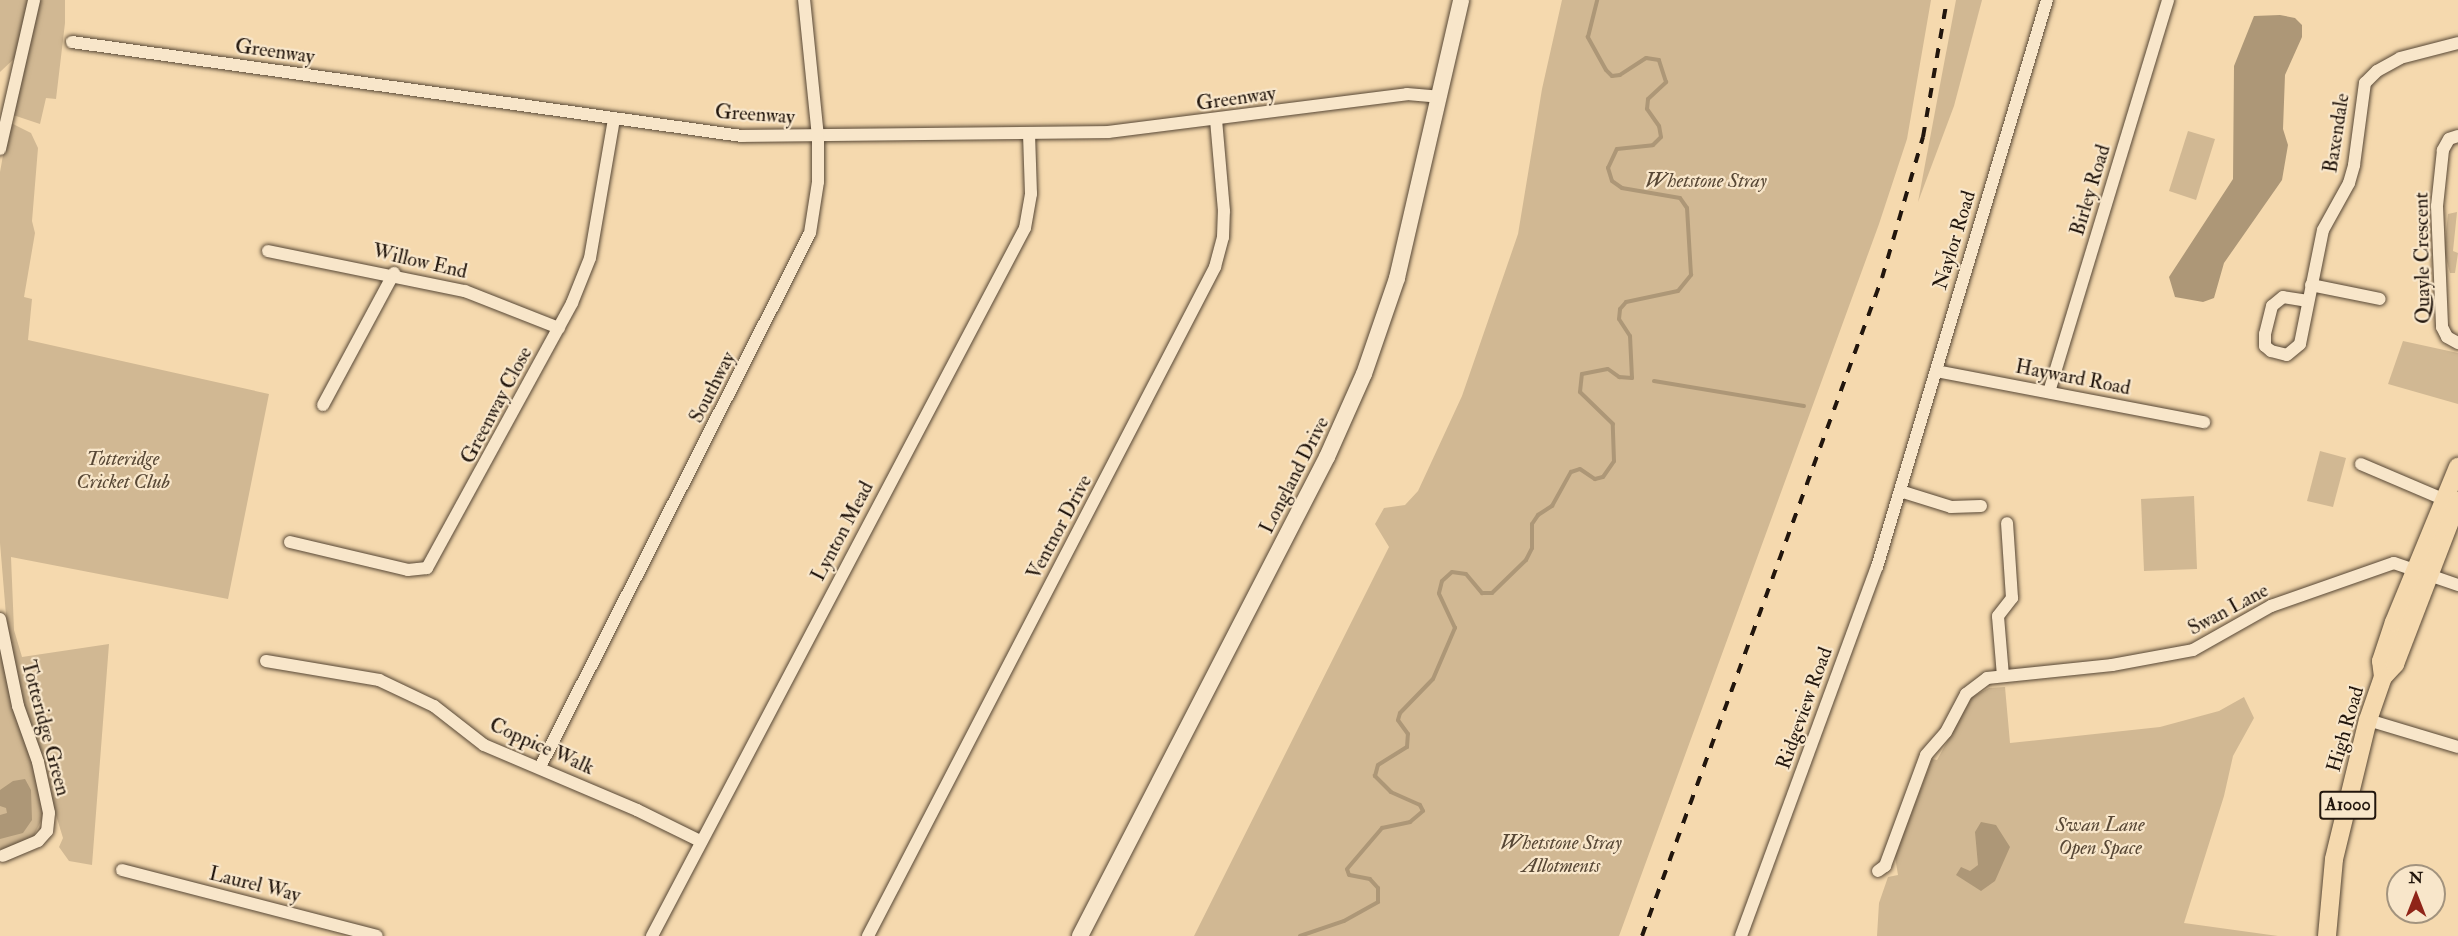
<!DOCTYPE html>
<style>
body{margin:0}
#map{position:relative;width:2458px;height:936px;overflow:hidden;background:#f5d9ae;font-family:"IM FELL Double Pica",serif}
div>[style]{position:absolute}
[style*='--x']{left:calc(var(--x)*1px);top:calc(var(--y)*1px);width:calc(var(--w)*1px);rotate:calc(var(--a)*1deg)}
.green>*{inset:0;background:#d1b893}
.water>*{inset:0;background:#ad9777}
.stream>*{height:4px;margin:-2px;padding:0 2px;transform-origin:2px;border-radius:2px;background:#ad9777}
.roads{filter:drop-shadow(0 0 2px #574735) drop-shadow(0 0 2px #574735)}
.street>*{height:12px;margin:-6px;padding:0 6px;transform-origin:6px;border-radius:6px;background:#f8e6ca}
.secondary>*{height:16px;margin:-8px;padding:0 8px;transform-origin:8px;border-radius:8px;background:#f8e6ca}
.primary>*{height:18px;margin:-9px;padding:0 9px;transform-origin:9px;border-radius:9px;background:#f5d9ae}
.rail>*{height:4px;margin-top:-2px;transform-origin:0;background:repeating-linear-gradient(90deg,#22160d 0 10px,transparent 0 20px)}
span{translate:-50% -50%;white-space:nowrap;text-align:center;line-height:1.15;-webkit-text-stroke:4.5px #f8e6ca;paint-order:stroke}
.shield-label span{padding:2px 4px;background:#f8e6ca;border:2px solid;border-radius:4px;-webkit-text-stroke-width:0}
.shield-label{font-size:18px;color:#22160d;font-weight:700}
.street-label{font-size:20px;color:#22160d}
.park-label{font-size:20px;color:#574735;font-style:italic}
.north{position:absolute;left:2386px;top:864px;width:60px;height:60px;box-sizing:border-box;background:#f8e6ca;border:2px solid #a2937e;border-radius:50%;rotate:0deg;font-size:16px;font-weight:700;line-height:24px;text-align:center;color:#22160d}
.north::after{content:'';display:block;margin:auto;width:21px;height:27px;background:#8f2418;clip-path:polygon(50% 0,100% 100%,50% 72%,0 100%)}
</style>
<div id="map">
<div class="green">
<i style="clip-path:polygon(0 0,29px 0,17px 56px,0 72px)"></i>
<i style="clip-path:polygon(40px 0,65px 0,65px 23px,56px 99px,46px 98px,40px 124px,10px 114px)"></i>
<i style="clip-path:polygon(1562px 0,1931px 0,1907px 139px,1879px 224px,1619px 936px,1194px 936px,1389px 547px,1375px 524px,1384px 508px,1405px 505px,1418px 491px,1462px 396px,1518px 234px,1542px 89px)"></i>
<i style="clip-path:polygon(1956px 0,1982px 0,1954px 106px,1918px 202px)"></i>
<i style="clip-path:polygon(9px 122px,31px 133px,38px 148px,32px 221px,35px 233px,24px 297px,32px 299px,28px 340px,269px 394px,228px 599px,11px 557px,14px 630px,22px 657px,109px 644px,92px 865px,69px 861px,59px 847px,63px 838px,20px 697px,6px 615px,0 543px,0 172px)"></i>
<i style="clip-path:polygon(2188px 131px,2215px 139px,2196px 200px,2169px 191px)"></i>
<i style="clip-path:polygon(2457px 212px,2453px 251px,2458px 253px,2455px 273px,2450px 273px,2444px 250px,2448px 214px)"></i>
<i style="clip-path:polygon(2403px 341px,2458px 353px,2458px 404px,2388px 384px)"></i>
<i style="clip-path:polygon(2320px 451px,2346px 458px,2333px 507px,2307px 501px)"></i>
<i style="clip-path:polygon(2194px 496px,2197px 569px,2144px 571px,2141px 499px)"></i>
<i style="clip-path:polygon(0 646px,37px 774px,43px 817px,33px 837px,0 850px)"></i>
<i style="clip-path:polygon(2005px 687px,2010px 743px,2160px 727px,2219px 711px,2244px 697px,2254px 718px,2233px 756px,2224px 796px,2184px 923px,2278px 936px,1877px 936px,1879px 903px,1888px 877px,1898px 875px,1895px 857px,1932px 759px,1937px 760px,1972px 697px,1989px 688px)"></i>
</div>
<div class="water">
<i style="clip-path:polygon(2280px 15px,2295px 18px,2302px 25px,2302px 37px,2285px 75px,2283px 129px,2288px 145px,2282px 180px,2224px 263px,2214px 298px,2203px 302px,2175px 297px,2169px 277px,2233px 179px,2234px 66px,2254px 16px)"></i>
<i style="clip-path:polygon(25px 779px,31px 790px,32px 820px,23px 833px,0 839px,0 815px,7px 813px,6px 808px,0 806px,0 790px,13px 781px)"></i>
<i style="clip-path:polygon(1981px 822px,1996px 825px,2010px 847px,1995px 881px,1981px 891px,1956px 875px,1961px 867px,1970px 871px,1978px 865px,1975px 832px)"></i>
</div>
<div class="stream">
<i style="--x:1654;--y:381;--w:152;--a:9.5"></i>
<i style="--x:1300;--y:936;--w:46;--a:-18.8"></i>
<i style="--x:1344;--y:921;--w:39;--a:-29"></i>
<i style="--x:1378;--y:902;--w:14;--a:-90"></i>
<i style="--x:1378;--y:888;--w:12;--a:-132"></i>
<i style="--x:1370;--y:879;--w:21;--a:-169"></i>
<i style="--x:1349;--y:875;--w:6;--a:-108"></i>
<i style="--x:1347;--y:869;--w:54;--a:-49.5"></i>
<i style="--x:1382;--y:828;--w:29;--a:-12"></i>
<i style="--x:1410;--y:822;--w:17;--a:-40"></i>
<i style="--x:1423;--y:811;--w:7;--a:-117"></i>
<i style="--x:1420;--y:805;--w:32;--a:-156"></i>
<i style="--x:1391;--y:792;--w:23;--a:-135"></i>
<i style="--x:1375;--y:776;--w:11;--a:-75"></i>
<i style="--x:1378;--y:765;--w:34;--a:-32"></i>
<i style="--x:1407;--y:747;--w:13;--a:-86"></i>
<i style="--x:1408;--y:734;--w:17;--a:-126"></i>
<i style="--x:1398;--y:720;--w:7;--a:-74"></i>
<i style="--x:1400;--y:713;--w:47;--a:-45.9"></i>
<i style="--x:1433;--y:679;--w:56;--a:-66.7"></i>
<i style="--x:1455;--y:628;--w:38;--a:-115"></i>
<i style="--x:1439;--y:593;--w:12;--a:-76"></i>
<i style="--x:1442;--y:581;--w:13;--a:-42"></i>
<i style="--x:1452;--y:572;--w:14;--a:8"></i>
<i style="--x:1466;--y:574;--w:25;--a:50"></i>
<i style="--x:1482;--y:593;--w:10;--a:0"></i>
<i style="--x:1492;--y:593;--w:47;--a:-44.1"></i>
<i style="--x:1526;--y:560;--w:13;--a:-63"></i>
<i style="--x:1532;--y:548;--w:24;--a:-90"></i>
<i style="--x:1532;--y:524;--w:11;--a:-56"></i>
<i style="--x:1538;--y:515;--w:17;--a:-33"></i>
<i style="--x:1552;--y:506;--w:39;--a:-61"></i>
<i style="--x:1571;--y:472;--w:9;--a:-18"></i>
<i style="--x:1580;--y:469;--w:18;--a:34"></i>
<i style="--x:1595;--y:479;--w:8;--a:-14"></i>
<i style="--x:1603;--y:477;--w:19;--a:-55"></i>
<i style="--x:1614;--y:461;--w:37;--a:-92"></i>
<i style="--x:1613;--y:424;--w:46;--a:-135.9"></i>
<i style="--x:1580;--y:392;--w:18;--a:-84"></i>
<i style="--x:1582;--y:374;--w:26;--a:-11"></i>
<i style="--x:1608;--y:369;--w:14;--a:36"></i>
<i style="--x:1619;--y:377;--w:13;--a:4"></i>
<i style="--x:1632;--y:378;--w:42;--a:-92.7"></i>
<i style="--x:1630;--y:336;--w:20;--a:-123"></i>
<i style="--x:1619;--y:319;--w:10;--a:-84"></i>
<i style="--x:1620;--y:309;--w:9;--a:-49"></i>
<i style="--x:1626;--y:302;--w:53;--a:-11.9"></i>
<i style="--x:1678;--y:291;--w:21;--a:-51"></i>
<i style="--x:1691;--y:275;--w:67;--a:-93.4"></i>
<i style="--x:1687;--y:208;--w:12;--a:-125"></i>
<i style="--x:1680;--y:198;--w:59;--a:-170.2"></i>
<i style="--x:1622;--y:188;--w:12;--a:-145"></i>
<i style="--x:1612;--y:181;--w:14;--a:-107"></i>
<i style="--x:1608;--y:168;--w:21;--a:-65"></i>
<i style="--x:1617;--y:149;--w:36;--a:-6"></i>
<i style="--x:1653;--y:145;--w:11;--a:-45"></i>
<i style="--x:1661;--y:137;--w:11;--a:-100"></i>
<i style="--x:1659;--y:126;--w:21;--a:-125"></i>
<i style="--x:1647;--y:109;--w:10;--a:-84"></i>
<i style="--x:1648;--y:99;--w:25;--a:-43"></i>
<i style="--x:1666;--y:82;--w:23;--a:-108"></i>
<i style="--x:1659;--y:60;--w:13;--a:-171"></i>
<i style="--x:1646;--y:58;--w:31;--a:147"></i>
<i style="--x:1620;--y:75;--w:8;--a:173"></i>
<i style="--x:1612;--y:76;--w:8;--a:-135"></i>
<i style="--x:1606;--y:70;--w:38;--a:-119"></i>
<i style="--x:1588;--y:37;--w:38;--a:-76"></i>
</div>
<div class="roads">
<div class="street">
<i style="--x:72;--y:42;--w:677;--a:7.99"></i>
<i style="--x:742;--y:136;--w:366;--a:-0.6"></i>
<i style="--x:1108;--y:132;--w:301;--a:-7.2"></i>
<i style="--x:1407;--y:94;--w:32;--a:5"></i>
<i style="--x:2458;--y:136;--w:9;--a:162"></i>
<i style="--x:2449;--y:139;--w:13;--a:119"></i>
<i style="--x:2443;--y:150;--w:56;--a:96.1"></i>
<i style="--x:2437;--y:206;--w:121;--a:87.6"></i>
<i style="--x:2442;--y:327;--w:11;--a:63"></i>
<i style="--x:2447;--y:337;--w:13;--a:29"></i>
<i style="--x:0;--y:149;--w:153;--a:-77.1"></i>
<i style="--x:268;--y:251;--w:201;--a:11.5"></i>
<i style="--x:465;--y:291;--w:101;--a:21.5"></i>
<i style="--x:2311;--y:285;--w:70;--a:11.5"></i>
<i style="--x:2308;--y:301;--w:25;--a:-171"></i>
<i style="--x:2283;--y:297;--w:14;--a:141"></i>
<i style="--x:2272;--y:306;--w:29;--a:104"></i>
<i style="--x:2265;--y:334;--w:12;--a:90"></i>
<i style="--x:2265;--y:346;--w:8;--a:40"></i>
<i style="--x:2271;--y:351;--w:16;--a:14"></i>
<i style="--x:2287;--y:355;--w:17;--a:-40"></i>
<i style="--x:2300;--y:344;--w:116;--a:-78.6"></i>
<i style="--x:2323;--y:230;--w:54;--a:-61"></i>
<i style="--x:2349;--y:183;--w:19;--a:-74"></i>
<i style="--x:2354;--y:165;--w:83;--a:-82.4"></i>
<i style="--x:2365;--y:83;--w:17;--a:-45"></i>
<i style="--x:2377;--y:71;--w:26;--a:-29"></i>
<i style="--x:2400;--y:58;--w:60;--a:-14.5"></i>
<i style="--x:1936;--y:371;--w:273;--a:10.8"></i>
<i style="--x:2049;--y:392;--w:410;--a:-73.1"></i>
<i style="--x:323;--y:405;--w:150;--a:-61.7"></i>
<i style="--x:2361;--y:464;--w:97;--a:23.1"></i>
<i style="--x:1900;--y:491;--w:53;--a:17.4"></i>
<i style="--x:1951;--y:507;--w:30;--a:-2"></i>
<i style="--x:290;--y:542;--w:121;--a:13.3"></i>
<i style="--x:408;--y:570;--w:19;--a:-6"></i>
<i style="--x:427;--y:568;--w:302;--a:-61.3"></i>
<i style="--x:572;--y:303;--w:48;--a:-68.2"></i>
<i style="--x:590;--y:258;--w:141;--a:-80.2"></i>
<i style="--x:0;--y:619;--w:89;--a:78.3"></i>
<i style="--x:18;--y:706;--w:59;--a:70.3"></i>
<i style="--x:38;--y:762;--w:52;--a:77.8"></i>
<i style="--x:49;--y:813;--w:18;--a:96"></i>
<i style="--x:47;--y:831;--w:13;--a:132"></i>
<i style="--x:38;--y:841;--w:38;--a:157"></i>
<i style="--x:266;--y:661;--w:115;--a:9.5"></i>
<i style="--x:379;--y:680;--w:61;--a:25.3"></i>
<i style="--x:434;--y:706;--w:63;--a:38"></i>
<i style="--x:484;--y:745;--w:166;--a:23"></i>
<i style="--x:637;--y:810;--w:70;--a:26.2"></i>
<i style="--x:2003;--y:676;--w:60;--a:-94.8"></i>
<i style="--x:1998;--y:616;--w:23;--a:-52"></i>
<i style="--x:2012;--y:598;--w:75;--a:-93.8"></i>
<i style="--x:2368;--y:720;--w:94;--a:16.7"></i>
<i style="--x:540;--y:767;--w:598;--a:-63.18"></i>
<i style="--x:810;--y:233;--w:52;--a:-81.1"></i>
<i style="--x:818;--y:182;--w:45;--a:-90"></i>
<i style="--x:818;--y:137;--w:138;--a:-95.8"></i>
<i style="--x:122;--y:870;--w:263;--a:14.5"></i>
<i style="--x:1878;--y:871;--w:9;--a:-36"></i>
<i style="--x:1885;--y:866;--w:118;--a:-69.7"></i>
<i style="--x:1926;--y:755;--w:30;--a:-49"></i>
<i style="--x:1946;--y:732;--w:43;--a:-62.2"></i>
<i style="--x:1966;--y:694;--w:26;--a:-37"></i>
<i style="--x:1987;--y:678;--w:126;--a:-5.9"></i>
<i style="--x:2112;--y:665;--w:82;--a:-10.5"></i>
<i style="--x:2193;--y:650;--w:90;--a:-29.4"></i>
<i style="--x:2271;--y:606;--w:130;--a:-19.3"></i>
<i style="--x:2394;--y:563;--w:68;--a:19"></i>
<i style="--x:652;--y:936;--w:800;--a:-62.22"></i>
<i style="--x:1025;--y:228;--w:35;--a:-80"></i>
<i style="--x:1031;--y:194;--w:59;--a:-91.9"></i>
<i style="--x:868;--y:936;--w:754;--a:-62.58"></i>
<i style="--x:1215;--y:267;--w:31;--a:-75"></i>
<i style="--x:1223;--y:237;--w:26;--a:-88"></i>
<i style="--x:1224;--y:211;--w:91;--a:-95"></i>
<i style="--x:1741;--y:936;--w:393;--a:-69.8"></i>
<i style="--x:1877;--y:567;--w:592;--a:-73.31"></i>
</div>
<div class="secondary">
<i style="--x:1080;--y:936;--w:539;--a:-62.72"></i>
<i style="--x:1327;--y:457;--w:91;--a:-66"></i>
<i style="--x:1364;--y:374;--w:102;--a:-71"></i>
<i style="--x:1397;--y:278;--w:285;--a:-77"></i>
</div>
<div class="primary">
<i style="--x:2383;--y:677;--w:16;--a:-97"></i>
<i style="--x:2381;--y:661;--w:41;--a:-71.6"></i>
<i style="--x:2394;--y:622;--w:168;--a:-67.6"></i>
<i style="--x:2327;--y:936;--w:77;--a:-84.8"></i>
<i style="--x:2334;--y:859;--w:143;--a:-76.3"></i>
<i style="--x:2368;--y:720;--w:46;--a:-70.8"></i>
<i style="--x:2383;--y:677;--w:18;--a:-47"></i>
<i style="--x:2395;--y:664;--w:175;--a:-68.9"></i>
</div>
</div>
<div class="rail">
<i style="--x:1642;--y:936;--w:700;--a:-69.96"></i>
<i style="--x:1882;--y:278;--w:147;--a:-73.8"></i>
<i style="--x:1923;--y:137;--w:139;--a:-80.1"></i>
</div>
<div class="shield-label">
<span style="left:2348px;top:805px">A1000</span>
</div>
<div class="street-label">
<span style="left:275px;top:51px;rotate:8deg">Greenway</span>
<span style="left:1236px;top:98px;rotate:-8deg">Greenway</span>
<span style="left:755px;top:114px;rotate:4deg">Greenway</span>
<span style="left:2336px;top:133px;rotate:-81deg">Baxendale</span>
<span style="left:2090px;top:190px;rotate:-73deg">Birley Road</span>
<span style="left:1954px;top:240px;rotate:-73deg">Naylor Road</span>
<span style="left:2422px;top:258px;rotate:-91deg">Quayle Crescent</span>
<span style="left:420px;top:261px;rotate:13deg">Willow End</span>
<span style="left:2073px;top:377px;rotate:11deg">Hayward Road</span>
<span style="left:712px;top:387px;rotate:-63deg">Southway</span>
<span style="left:496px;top:405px;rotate:-62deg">Greenway Close</span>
<span style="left:1294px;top:475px;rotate:-63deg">Longland Drive</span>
<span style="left:1059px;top:527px;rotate:-62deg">Ventnor Drive</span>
<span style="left:842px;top:531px;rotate:-62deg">Lynton Mead</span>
<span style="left:2228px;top:609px;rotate:-28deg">Swan Lane</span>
<span style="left:1804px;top:708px;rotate:-70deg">Ridgeview Road</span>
<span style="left:46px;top:728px;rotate:75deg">Totteridge Green</span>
<span style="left:2345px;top:729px;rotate:-74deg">High Road</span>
<span style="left:542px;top:746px;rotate:24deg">Coppice Walk</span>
<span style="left:255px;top:884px;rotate:14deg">Laurel Way</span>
</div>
<div class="park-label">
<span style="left:1706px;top:180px">Whetstone Stray</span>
<span style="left:123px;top:470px">Totteridge<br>Cricket Club</span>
<span style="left:2100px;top:836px">Swan Lane<br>Open Space</span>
<span style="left:1561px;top:854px">Whetstone Stray<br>Allotments</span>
</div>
<div class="north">N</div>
</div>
